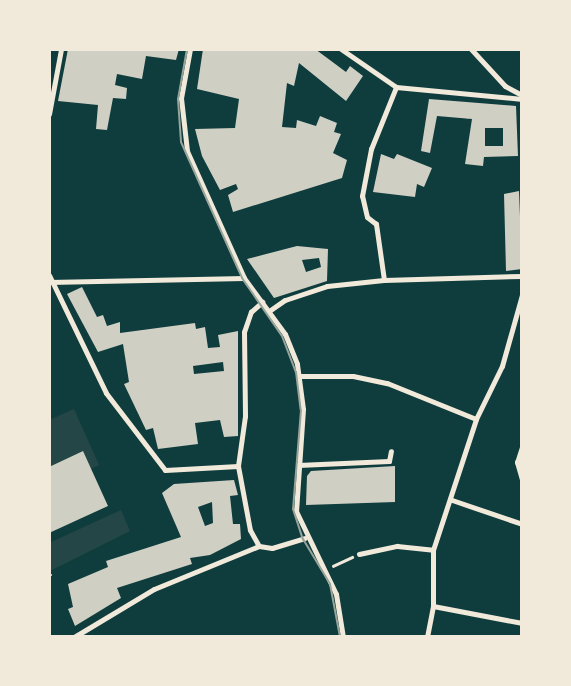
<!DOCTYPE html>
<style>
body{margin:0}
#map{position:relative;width:571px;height:686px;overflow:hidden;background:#0f3d3e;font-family:Raleway,sans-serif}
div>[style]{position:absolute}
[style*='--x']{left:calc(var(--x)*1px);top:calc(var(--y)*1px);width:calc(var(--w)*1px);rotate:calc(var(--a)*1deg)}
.green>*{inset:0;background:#244646}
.building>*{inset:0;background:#cfcfc3}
.path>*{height:2.5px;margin:-1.25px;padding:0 1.25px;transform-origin:1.25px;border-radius:1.25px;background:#f1e9da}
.service>*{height:2.5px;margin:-1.25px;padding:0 1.25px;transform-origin:1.25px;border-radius:1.25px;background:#f1e9da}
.pedestrian>*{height:4.5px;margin:-2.25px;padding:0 2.25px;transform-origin:2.25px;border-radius:2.25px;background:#f1e9da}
.minor>*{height:5px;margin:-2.5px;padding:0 2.5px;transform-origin:2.5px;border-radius:2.5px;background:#f1e9da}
.tram>*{height:2px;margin:-1px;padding:0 1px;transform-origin:1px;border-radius:1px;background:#97a49c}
span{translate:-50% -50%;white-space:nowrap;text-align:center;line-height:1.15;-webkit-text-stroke:5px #f1e9da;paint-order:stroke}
.frame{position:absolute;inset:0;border:51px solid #f1e9da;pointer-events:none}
</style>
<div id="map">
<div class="green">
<i style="clip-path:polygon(74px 409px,99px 465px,91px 469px,82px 451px,49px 467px,49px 420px)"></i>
<i style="clip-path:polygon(121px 510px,130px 531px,50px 571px,49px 543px)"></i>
</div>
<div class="building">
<i style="clip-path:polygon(68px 49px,179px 49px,176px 60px,146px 56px,142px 79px,117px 74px,115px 85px,127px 88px,126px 99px,113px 98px,107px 130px,96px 129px,98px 105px,58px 101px)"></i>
<i style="clip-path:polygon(203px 49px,315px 49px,346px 72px,350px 66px,363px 76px,346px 101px,299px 63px,294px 86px,287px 83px,282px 127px,296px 128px,297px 120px,316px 126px,320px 116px,337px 123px,334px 132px,341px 134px,333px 153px,347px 160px,342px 178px,233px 212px,228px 195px,238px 189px,236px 184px,220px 190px,202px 156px,195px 129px,235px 128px,239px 99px,197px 89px)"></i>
<i style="clip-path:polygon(evenodd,429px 99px,516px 106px,518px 156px,484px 157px,483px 166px,465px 164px,472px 119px,437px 116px,430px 153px,421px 151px,429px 99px,485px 128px,503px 128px,503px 146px,485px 146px,485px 128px)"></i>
<i style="clip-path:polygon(381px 154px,394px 159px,397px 154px,432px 168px,424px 187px,417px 184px,415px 197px,373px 192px)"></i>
<i style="clip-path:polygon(519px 191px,522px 269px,506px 271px,504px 194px)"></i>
<i style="clip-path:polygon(evenodd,297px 246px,328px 249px,327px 281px,274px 298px,247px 259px,297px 246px,319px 258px,321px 267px,306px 272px,302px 260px,319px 258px)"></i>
<i style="clip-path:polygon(evenodd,82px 287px,97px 317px,103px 315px,107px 326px,120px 322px,120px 333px,195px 323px,196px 329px,205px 327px,208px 348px,220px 347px,218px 335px,238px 331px,238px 436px,224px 437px,220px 420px,195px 423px,198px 444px,158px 449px,153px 428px,146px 430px,124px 384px,129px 382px,123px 344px,98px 352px,67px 294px,82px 287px,223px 362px,224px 371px,194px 374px,193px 366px,223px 362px)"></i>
<i style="clip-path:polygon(83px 451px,108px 506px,49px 533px,49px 467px)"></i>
<i style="clip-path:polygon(395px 466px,395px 502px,306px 505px,307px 476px,311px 471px)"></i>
<i style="clip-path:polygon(evenodd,234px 480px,238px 495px,230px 496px,233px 524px,240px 524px,241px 539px,210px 555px,190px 558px,192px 564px,117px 588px,121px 598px,75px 626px,68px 609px,73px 607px,68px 584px,108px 567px,106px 561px,181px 537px,162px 493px,174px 484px,234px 480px,212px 502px,213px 523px,205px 526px,198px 507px,212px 502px)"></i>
</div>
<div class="path">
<i style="--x:333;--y:566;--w:21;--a:-25"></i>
</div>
<div class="service">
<i style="--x:49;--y:575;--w:2;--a:0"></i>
</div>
<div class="pedestrian">
<i style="--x:244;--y:332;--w:21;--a:-71"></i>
<i style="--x:251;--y:312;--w:15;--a:-42"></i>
</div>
<div class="minor">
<i style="--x:190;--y:49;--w:50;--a:100.4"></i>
<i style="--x:181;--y:98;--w:53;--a:83.5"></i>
<i style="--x:187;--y:151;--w:139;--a:65.8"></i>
<i style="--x:244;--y:278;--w:69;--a:53.8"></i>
<i style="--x:285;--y:334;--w:32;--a:68"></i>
<i style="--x:297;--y:364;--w:45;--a:82.4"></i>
<i style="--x:303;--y:409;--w:102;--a:93.9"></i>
<i style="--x:296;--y:511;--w:92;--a:64.3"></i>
<i style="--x:336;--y:594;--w:44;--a:80.8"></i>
<i style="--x:341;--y:49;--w:67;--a:34.6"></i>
<i style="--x:396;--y:87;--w:127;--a:5.4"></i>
<i style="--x:471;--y:49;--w:50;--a:47.4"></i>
<i style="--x:505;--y:86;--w:19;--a:28"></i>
<i style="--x:49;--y:114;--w:66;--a:-79.5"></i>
<i style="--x:49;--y:275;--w:131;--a:64.2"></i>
<i style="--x:106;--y:393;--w:97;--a:52.5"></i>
<i style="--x:165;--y:470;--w:73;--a:-3.1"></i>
<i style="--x:384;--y:280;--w:57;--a:-98.1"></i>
<i style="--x:376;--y:224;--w:11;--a:-142"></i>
<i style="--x:367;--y:217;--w:22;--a:-103"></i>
<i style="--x:362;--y:196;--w:48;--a:-79.2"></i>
<i style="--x:371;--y:149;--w:67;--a:-68"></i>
<i style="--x:49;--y:282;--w:195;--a:-1.2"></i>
<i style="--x:269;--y:311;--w:19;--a:-35"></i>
<i style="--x:285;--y:300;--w:44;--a:-18.4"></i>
<i style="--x:327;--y:286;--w:57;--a:-6"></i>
<i style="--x:384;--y:280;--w:138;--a:-1.7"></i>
<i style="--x:244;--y:332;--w:84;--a:89.3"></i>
<i style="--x:245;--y:416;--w:50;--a:98"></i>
<i style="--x:238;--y:466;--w:65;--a:79.4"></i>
<i style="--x:250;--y:530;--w:18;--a:61"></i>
<i style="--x:300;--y:376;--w:53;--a:0"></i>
<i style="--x:353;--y:376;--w:35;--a:12"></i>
<i style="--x:387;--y:383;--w:96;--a:22"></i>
<i style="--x:522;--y:447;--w:16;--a:108"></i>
<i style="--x:517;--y:462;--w:19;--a:74"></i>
<i style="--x:298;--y:465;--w:91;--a:-2.5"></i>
<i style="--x:389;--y:461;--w:10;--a:-79"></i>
<i style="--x:452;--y:500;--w:74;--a:18.9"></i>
<i style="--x:359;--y:554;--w:39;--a:-12"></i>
<i style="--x:397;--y:546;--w:36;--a:6"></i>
<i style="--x:433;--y:606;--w:91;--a:10.8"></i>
<i style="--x:74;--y:637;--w:93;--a:-31"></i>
<i style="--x:154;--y:589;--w:113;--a:-22.3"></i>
<i style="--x:259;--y:546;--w:13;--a:9"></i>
<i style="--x:272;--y:548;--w:34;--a:-17"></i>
<i style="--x:427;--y:637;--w:32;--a:-79"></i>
<i style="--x:433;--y:606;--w:56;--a:-90"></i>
<i style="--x:433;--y:550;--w:138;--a:-71.8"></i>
<i style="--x:476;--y:419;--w:59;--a:-63.9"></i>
<i style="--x:502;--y:366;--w:74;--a:-74.3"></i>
</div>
<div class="tram">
<i style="--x:187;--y:49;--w:51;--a:100.2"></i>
<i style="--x:178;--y:99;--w:43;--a:86"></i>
<i style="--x:181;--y:142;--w:149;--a:65.8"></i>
<i style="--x:242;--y:278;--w:70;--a:55.4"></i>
<i style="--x:282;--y:336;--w:39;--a:69"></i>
<i style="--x:296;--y:372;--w:38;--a:83"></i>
<i style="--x:301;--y:410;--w:99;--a:94.6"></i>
<i style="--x:293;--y:509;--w:32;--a:72"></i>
<i style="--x:303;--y:539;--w:52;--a:59"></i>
<i style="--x:330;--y:584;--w:54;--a:79.3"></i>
</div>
<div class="frame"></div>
</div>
